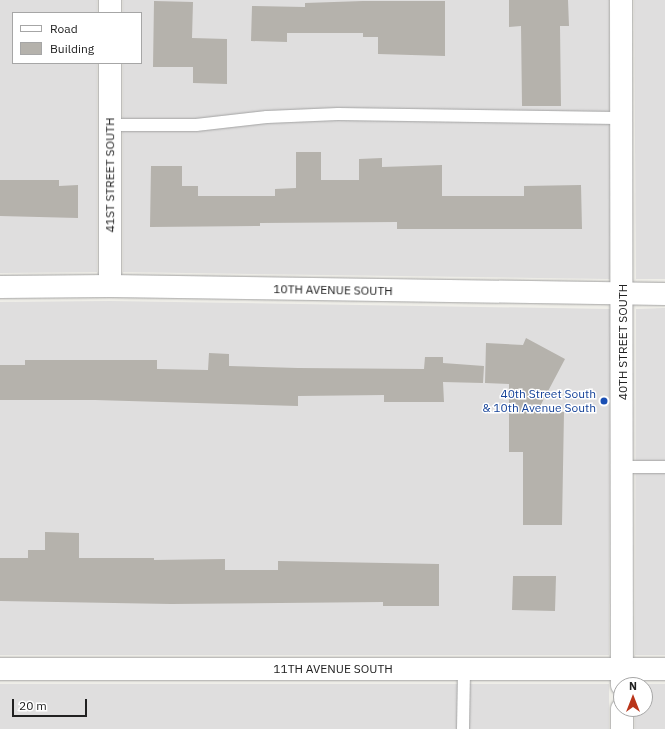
<!DOCTYPE html>
<style>
body{margin:0}
#map{position:relative;width:665px;height:729px;overflow:hidden;background:#f0efe9;font-family:"IBM Plex Sans",sans-serif}
div>[style]{position:absolute}
[style*='--x']{left:calc(var(--x)*1px);top:calc(var(--y)*1px);width:calc(var(--w)*1px);rotate:calc(var(--a)*1deg)}
.residential>*{inset:0;background:#dfdede}
.building>*{inset:0;background:#b5b2ac}
.roads{filter:drop-shadow(0 0 1px #a2a2a2) drop-shadow(0 0 1px #a2a2a2)}
.service>*{height:12px;margin:-6px;padding:0 6px;transform-origin:6px;border-radius:6px;background:#fff}
.minor>*{height:22px;margin:-11px;padding:0 11px;transform-origin:11px;border-radius:11px;background:#fff}
.tertiary>*{height:22px;margin:-11px;padding:0 11px;transform-origin:11px;border-radius:11px;background:#fff}
.dots>*{width:11px;height:11px;translate:-50% -50%;box-sizing:border-box;border:2px solid #fff;border-radius:50%}
span{translate:-50% -50%;white-space:nowrap;text-align:center;line-height:1.15;-webkit-text-stroke:3px #fff;paint-order:stroke}
.street-label{font-size:12px;color:#212121}
.transit-label{font-size:12px;color:#164399}
.right{translate:-100% -50%;text-align:right}
.legend{position:absolute;left:12px;top:12px;width:130px;height:52px;box-sizing:border-box;background:#fff;border:1px solid #a6a6a6;margin:0;padding:5px 7px;list-style:none;font-size:12px;color:#212121}
.legend li{display:flex;align-items:center;gap:8px;height:20px}
.legend b{width:20px;border:1px solid #a6a6a6}
.north{position:absolute;left:613px;top:677px;width:40px;height:40px;box-sizing:border-box;background:#fff;border:1px solid #a6a6a6;border-radius:50%;rotate:0deg;font-size:11px;font-weight:700;line-height:16px;text-align:center;color:#212121}
.north::after{content:'';display:block;margin:auto;width:14px;height:18px;background:#b9351a;clip-path:polygon(50% 0,100% 100%,50% 72%,0 100%)}
.scale{position:absolute;left:12px;top:699px;width:75px;height:18px;box-sizing:border-box;border:2px solid #212121;border-top:0;padding-left:5px;font-size:12px;line-height:14px;white-space:nowrap;color:#212121;-webkit-text-stroke:3px #fff;paint-order:stroke}
</style>
<div id="map">
<div class="residential">
<i style="clip-path:polygon(0 0,97px 0,97px 13px,13px 13px,13px 63px,97px 63px,97px 272px,0 273px)"></i>
<i style="clip-path:polygon(123px 0,609px 0,610px 279px,123px 272px,123px 63px,141px 63px,141px 13px,123px 13px)"></i>
<i style="clip-path:polygon(634px 0,665px 0,665px 279px,636px 279px)"></i>
<i style="clip-path:polygon(110px 301px,610px 309px,609px 655px,0 655px,0 302px)"></i>
<i style="clip-path:polygon(665px 308px,665px 655px,635px 655px,636px 309px)"></i>
<i style="clip-path:polygon(0 684px,609px 684px,609px 729px,0 729px)"></i>
<i style="clip-path:polygon(635px 684px,665px 684px,665px 729px,635px 729px,635px 709px,645px 709px,645px 685px)"></i>
</div>
<div class="building">
<i style="clip-path:polygon(509px 0,568px 0,569px 26px,560px 26px,561px 106px,522px 106px,521px 26px,509px 27px)"></i>
<i style="clip-path:polygon(154px 1px,193px 2px,192px 38px,227px 39px,227px 84px,193px 83px,193px 67px,153px 67px)"></i>
<i style="clip-path:polygon(363px 1px,445px 1px,445px 56px,378px 54px,378px 37px,363px 37px,363px 33px,287px 33px,287px 42px,251px 41px,252px 6px,305px 7px,305px 3px)"></i>
<i style="clip-path:polygon(296px 152px,321px 152px,321px 180px,359px 180px,359px 159px,382px 158px,382px 167px,442px 165px,442px 196px,524px 196px,524px 186px,581px 185px,582px 229px,397px 229px,397px 222px,260px 223px,260px 226px,150px 227px,151px 166px,182px 166px,182px 186px,198px 186px,198px 196px,275px 196px,275px 189px,296px 188px)"></i>
<i style="clip-path:polygon(0 180px,59px 180px,59px 186px,78px 185px,78px 218px,0 216px)"></i>
<i style="clip-path:polygon(526px 338px,565px 359px,537px 412px,564px 412px,562px 525px,523px 525px,523px 452px,509px 452px,509px 384px,485px 383px,486px 343px,523px 345px)"></i>
<i style="clip-path:polygon(209px 353px,229px 354px,229px 366px,298px 368px,424px 369px,425px 357px,443px 357px,443px 363px,484px 366px,483px 383px,443px 382px,444px 402px,384px 402px,384px 395px,298px 396px,298px 406px,95px 400px,0 400px,0 365px,25px 365px,25px 360px,157px 360px,157px 369px,208px 370px)"></i>
<i style="clip-path:polygon(45px 532px,79px 533px,79px 558px,154px 558px,154px 560px,225px 559px,225px 570px,278px 570px,278px 561px,439px 564px,439px 606px,383px 606px,383px 602px,171px 604px,0 601px,0 558px,28px 558px,28px 550px,45px 550px)"></i>
<i style="clip-path:polygon(513px 576px,556px 576px,555px 611px,512px 610px)"></i>
</div>
<div class="roads">
<div class="service">
<i style="--x:110;--y:125;--w:86;--a:0"></i>
<i style="--x:196;--y:125;--w:71;--a:-6.4"></i>
<i style="--x:267;--y:117;--w:71;--a:-2.4"></i>
<i style="--x:338;--y:114;--w:284;--a:0.8"></i>
<i style="--x:622;--y:467;--w:43;--a:0"></i>
<i style="--x:463;--y:729;--w:60;--a:-89"></i>
</div>
<div class="minor">
<i style="--x:110;--y:0;--w:13;--a:90"></i>
<i style="--x:110;--y:63;--w:223;--a:90"></i>
<i style="--x:0;--y:287;--w:110;--a:-0.5"></i>
<i style="--x:110;--y:286;--w:555;--a:0.83"></i>
<i style="--x:0;--y:669;--w:665;--a:0"></i>
</div>
<div class="tertiary">
<i style="--x:621;--y:0;--w:685;--a:89.92"></i>
<i style="--x:622;--y:729;--w:20;--a:-90"></i>
</div>
</div>
<div class="dots">
<i style="left:604px;top:401px;background:#1a4fb4"></i>
</div>
<div class="street-label">
<span style="left:110px;top:175px;rotate:-90deg">41ST STREET SOUTH</span>
<span style="left:333px;top:290px;rotate:1deg">10TH AVENUE SOUTH</span>
<span style="left:623px;top:342px;rotate:-90deg">40TH STREET SOUTH</span>
<span style="left:333px;top:669px">11TH AVENUE SOUTH</span>
</div>
<div class="transit-label">
<span class="right" style="left:596px;top:401px">40th Street South<br>&amp; 10th Avenue South</span>
</div>
<ul class="legend">
<li><b style="height:5px;background:#fff"></b>Road</li>
<li><b style="height:11px;background:#b5b2ac"></b>Building</li>
</ul>
<div class="north">N</div>
<div class="scale">20 m</div>
</div>
